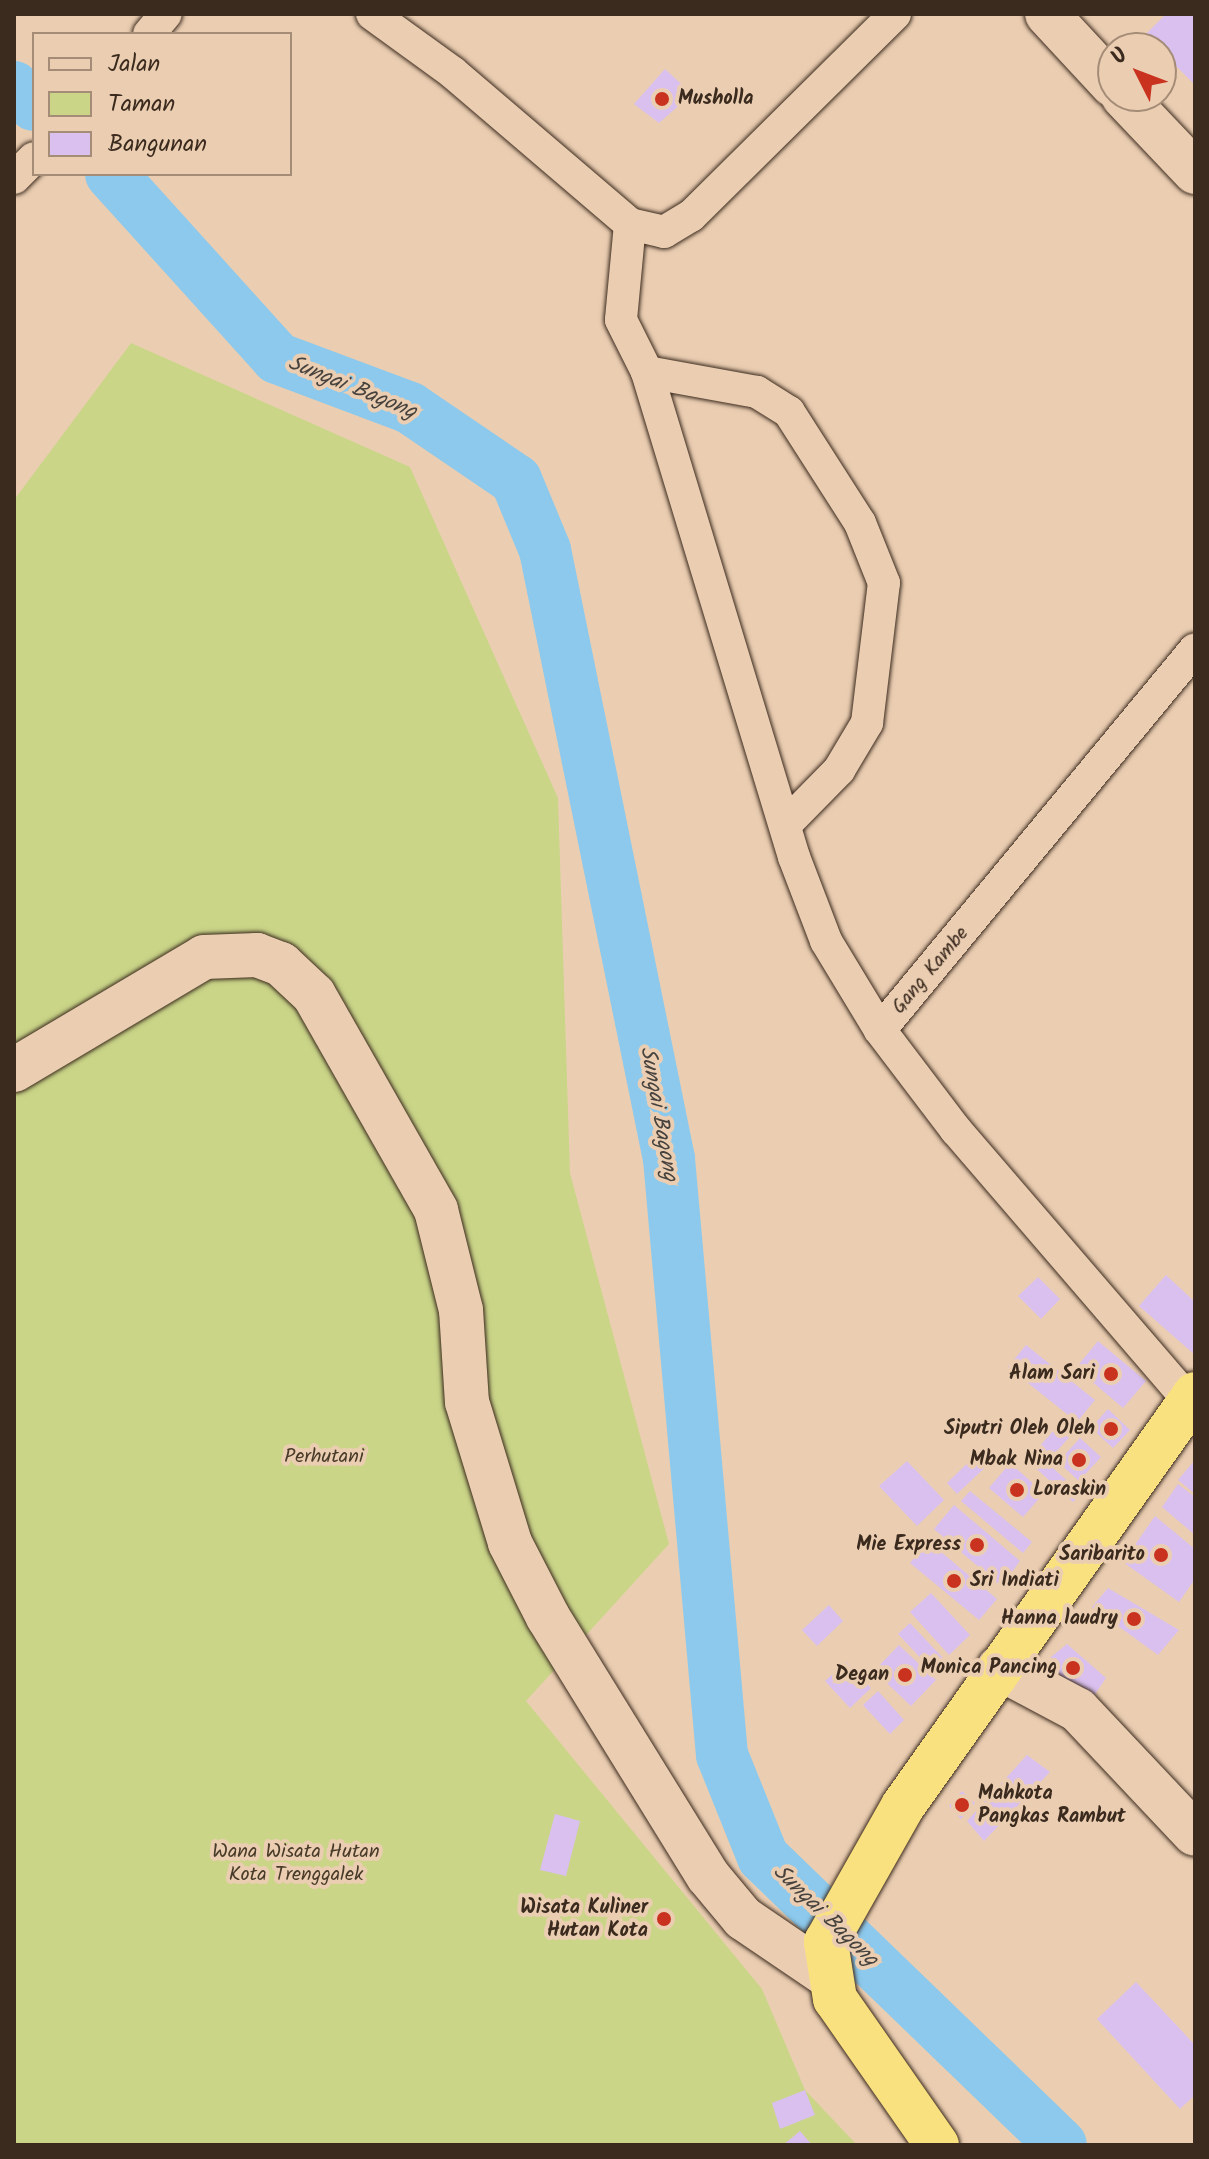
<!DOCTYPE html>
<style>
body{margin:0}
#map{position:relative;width:1209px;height:2159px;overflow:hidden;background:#ebceb2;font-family:Kalam,sans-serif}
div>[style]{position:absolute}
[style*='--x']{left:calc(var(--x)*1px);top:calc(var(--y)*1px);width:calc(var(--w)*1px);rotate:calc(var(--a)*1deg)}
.green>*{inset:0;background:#cad588}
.river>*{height:52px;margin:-26px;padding:0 26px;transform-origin:26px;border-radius:26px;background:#8cc9ec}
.building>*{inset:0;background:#d9c0ef}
.roads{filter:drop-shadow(0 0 2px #3b2a1e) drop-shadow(0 0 2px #3b2a1e)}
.street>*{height:32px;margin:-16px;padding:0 16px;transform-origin:16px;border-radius:16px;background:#ebceb2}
.secondary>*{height:44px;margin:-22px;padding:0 22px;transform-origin:22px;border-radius:22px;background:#ebceb2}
.highway>*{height:44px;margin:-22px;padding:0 22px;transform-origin:22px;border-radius:22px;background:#fae180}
.dots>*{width:22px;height:22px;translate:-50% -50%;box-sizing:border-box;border:4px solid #ebceb2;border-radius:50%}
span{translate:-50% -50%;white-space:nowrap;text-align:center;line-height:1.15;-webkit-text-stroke:8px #ebceb2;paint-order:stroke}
.poi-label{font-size:20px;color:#3b2a1e;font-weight:700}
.left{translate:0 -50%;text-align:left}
.right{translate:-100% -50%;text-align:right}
.street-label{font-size:20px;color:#3b2a1e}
.park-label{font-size:20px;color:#493b29}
.water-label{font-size:22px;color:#47423d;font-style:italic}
.frame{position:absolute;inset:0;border:16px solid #3b2a1e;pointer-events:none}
.legend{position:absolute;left:32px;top:32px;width:260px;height:144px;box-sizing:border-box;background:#ebceb2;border:2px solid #a58c77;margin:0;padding:10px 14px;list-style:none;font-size:24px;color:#3b2a1e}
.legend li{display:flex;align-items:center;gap:16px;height:40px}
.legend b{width:40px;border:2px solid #a58c77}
.north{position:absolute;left:1097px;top:32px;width:80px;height:80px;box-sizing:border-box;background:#ebceb2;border:2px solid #a58c77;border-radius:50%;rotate:312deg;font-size:22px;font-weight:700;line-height:32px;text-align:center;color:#3b2a1e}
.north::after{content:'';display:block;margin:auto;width:28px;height:36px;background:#c8321e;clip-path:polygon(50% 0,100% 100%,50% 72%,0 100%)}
</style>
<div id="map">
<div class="green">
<i style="clip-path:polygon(131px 343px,410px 467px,558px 798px,570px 1173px,669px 1544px,526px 1701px,762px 1989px,805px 2090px,857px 2145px,14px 2145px,14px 500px)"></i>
</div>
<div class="river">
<i style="--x:14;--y:87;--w:27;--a:42"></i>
<i style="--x:111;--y:174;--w:248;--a:47.9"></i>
<i style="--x:277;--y:358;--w:142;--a:20.6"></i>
<i style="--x:410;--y:408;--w:128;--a:34.2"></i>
<i style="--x:516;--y:480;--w:76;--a:67.5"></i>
<i style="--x:545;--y:550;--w:621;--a:78.49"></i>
<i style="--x:669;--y:1159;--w:598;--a:84.92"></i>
<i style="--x:722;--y:1755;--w:110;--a:68.1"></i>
<i style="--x:763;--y:1857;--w:414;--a:44"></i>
</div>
<div class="building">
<i style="clip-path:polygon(1166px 14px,1195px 14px,1195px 85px,1145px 35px)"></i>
<i style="clip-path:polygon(665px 69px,692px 94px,659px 123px,634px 104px)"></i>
<i style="clip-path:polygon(1166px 1275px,1195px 1302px,1195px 1355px,1139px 1306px)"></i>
<i style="clip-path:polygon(1038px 1277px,1060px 1299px,1041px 1319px,1018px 1296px)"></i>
<i style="clip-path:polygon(1098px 1341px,1146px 1381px,1123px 1408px,1076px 1368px)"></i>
<i style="clip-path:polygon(1026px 1345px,1095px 1400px,1077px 1422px,1008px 1367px)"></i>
<i style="clip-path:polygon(1108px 1409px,1130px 1430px,1113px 1448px,1091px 1428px)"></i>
<i style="clip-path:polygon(1061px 1422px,1073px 1433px,1050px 1459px,1038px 1448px)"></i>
<i style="clip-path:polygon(1080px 1438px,1101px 1457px,1079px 1481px,1058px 1462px)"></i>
<i style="clip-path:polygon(982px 1449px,993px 1460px,957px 1494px,947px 1483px)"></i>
<i style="clip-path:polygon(1036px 1453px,1081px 1493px,1073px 1502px,1028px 1461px)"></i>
<i style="clip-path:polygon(1195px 1460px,1195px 1494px,1178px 1480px)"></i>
<i style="clip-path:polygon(907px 1461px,944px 1500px,917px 1526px,879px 1486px)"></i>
<i style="clip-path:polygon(1010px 1463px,1044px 1493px,1023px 1517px,989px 1488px)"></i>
<i style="clip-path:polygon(1178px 1484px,1195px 1497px,1195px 1535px,1162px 1507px)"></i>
<i style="clip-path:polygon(970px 1491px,1032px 1542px,1023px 1553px,961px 1501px)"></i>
<i style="clip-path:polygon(954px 1505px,1020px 1561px,1001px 1586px,934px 1529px)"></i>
<i style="clip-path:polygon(1155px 1516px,1195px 1549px,1195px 1579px,1179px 1602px,1123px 1562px)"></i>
<i style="clip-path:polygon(928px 1541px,997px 1599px,979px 1620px,910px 1563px)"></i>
<i style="clip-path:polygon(1108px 1588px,1179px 1630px,1158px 1655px,1092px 1607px)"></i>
<i style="clip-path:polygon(931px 1593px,970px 1635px,949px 1655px,910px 1612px)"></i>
<i style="clip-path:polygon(829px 1605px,843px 1621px,817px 1646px,802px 1630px)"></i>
<i style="clip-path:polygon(910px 1623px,943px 1658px,931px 1669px,898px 1634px)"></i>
<i style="clip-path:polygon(1067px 1644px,1106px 1678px,1087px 1706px,1052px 1682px,1051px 1657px)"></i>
<i style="clip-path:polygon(899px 1645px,936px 1680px,911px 1706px,874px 1671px)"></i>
<i style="clip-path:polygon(846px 1662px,871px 1688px,850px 1708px,825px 1681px)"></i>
<i style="clip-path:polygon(878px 1691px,904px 1720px,890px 1734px,863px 1705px)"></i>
<i style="clip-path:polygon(1027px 1755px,1050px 1772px,984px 1841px,967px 1821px)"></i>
<i style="clip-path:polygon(962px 1791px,975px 1803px,961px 1819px,949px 1806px)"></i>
<i style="clip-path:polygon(555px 1814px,580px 1821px,566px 1876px,540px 1870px)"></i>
<i style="clip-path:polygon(1136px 1982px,1195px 2045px,1195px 2095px,1180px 2109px,1097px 2019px)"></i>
<i style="clip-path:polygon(805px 2090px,815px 2115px,780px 2129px,772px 2103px)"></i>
<i style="clip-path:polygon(800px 2131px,812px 2145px,783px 2145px)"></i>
</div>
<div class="roads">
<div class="street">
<i style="--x:372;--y:14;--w:99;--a:35.9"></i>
<i style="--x:452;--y:72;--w:234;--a:40.5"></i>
<i style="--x:630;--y:224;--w:35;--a:13"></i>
<i style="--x:664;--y:232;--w:31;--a:-31"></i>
<i style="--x:691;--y:216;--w:287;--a:-44.7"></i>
<i style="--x:149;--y:34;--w:26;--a:-50"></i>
<i style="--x:14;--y:178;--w:28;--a:-45"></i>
<i style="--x:630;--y:224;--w:96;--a:95.4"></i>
<i style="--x:621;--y:320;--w:58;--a:63.4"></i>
<i style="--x:786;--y:824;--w:76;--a:-45.5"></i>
<i style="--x:839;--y:770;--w:55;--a:-59.2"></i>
<i style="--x:867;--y:723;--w:141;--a:-83.1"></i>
<i style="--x:884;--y:583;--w:65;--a:-111.8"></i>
<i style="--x:860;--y:523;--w:132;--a:-122.6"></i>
<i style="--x:789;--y:412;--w:38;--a:-148"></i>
<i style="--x:757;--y:392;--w:112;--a:-169.7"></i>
<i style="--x:647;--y:372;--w:507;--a:73.14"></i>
<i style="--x:794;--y:857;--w:90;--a:69.1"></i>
<i style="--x:826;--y:941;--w:104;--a:58.8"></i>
<i style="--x:880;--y:1030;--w:126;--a:52.8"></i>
<i style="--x:956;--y:1130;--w:357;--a:49.3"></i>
<i style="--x:880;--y:1030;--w:494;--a:-50.4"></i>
</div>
<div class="secondary">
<i style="--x:1047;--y:14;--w:97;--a:47.1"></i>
<i style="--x:1123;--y:96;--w:105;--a:46.5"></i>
<i style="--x:14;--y:1070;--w:221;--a:-30.7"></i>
<i style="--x:204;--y:957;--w:53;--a:-2.2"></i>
<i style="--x:257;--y:955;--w:26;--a:21"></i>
<i style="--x:281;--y:964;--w:45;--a:43.2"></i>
<i style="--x:314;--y:995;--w:247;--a:60.4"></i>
<i style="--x:436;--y:1210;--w:103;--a:76"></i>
<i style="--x:461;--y:1310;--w:92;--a:86.3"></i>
<i style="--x:467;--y:1402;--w:147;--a:73"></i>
<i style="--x:510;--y:1543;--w:83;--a:62.8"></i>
<i style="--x:548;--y:1617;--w:304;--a:58.3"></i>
<i style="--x:708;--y:1876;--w:55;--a:50.2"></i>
<i style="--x:743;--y:1918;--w:102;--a:34.2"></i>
<i style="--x:999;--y:1668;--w:89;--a:28"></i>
<i style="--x:1078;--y:1710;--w:170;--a:46.7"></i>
</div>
<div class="highway">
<i style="--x:937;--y:2145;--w:178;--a:-124.9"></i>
<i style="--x:835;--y:1999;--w:58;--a:-99"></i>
<i style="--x:826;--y:1942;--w:156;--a:-60.5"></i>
<i style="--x:903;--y:1806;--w:505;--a:-54.67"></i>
</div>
</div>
<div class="dots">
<i style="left:662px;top:99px;background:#c8321e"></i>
<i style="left:1111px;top:1374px;background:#c8321e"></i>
<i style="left:1111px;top:1429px;background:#c8321e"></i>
<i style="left:1079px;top:1460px;background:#c8321e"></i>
<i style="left:1017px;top:1490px;background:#c8321e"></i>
<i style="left:977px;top:1545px;background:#c8321e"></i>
<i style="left:1161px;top:1555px;background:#c8321e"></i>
<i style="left:954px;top:1581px;background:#c8321e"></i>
<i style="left:1134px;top:1619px;background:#c8321e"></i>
<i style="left:1073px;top:1668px;background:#c8321e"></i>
<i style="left:905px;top:1675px;background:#c8321e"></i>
<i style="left:962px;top:1805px;background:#c8321e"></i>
<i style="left:664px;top:1919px;background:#c8321e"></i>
</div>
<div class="poi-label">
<span class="left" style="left:678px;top:99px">Musholla</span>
<span class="right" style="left:1095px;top:1374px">Alam Sari</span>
<span class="right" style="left:1095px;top:1429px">Siputri Oleh Oleh</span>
<span class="right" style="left:1063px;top:1460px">Mbak Nina</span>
<span class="left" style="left:1033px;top:1490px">Loraskin</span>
<span class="right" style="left:961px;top:1545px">Mie Express</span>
<span class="right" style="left:1145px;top:1555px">Saribarito</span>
<span class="left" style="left:970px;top:1581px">Sri Indiati</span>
<span class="right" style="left:1118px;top:1619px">Hanna laudry</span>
<span class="right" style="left:1057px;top:1668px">Monica Pancing</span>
<span class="right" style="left:889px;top:1675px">Degan</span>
<span class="left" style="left:978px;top:1806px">Mahkota<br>Pangkas Rambut</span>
<span class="right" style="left:648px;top:1920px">Wisata Kuliner<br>Hutan Kota</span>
</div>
<div class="street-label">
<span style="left:931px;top:971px;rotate:-50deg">Gang Kambe</span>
</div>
<div class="park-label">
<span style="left:324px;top:1457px">Perhutani</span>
<span style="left:296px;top:1864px">Wana Wisata Hutan<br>Kota Trenggalek</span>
</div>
<div class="water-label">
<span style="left:352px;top:388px;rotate:22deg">Sungai Bagong</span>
<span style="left:658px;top:1114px;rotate:80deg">Sungai Bagong</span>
<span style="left:825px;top:1916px;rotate:44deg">Sungai Bagong</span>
</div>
<div class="frame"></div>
<ul class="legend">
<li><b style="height:10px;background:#ebceb2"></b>Jalan</li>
<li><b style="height:22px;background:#cad588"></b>Taman</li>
<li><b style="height:22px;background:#d9c0ef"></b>Bangunan</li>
</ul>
<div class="north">U</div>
</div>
